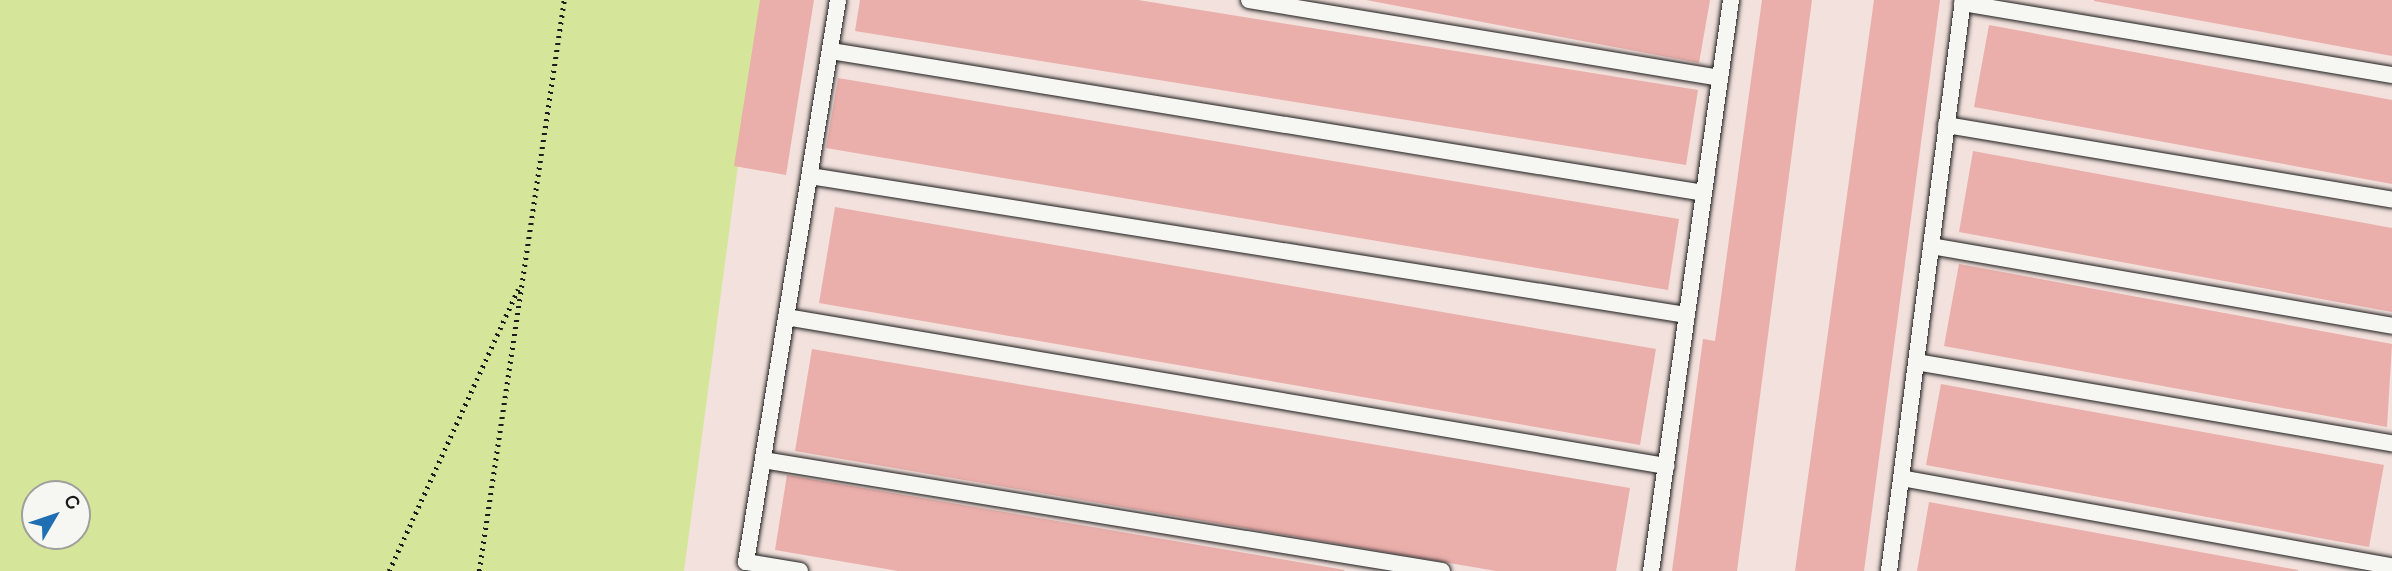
<!DOCTYPE html>
<meta charset="utf-8">
<style>
body{margin:0}
#map{position:relative;width:2392px;height:571px;overflow:hidden;background:#f2e1dd;font-family:"Balsamiq Sans",sans-serif}
div>[style]{position:absolute}
[style*='--x']{left:calc(var(--x)*1px);top:calc(var(--y)*1px);width:calc(var(--w)*1px);rotate:calc(var(--a)*1deg)}
.green>*{inset:0;background:#d5e69a}
.building>*{inset:0;background:#eaafab}
.path>*{height:4.5px;margin-top:-2.25px;transform-origin:0;background:repeating-linear-gradient(90deg,#1c1c1c 0 2px,transparent 0 7px)}
.roads{filter:drop-shadow(0 0 2px #1c1c1c) drop-shadow(0 0 2px #1c1c1c)}
.lane>*{height:16px;margin:-8px;padding:0 8px;transform-origin:8px;border-radius:8px;background:#f6f6f2}
span{translate:-50% -50%;white-space:nowrap;text-align:center;line-height:1.15;-webkit-text-stroke:5px #f6f6f2;paint-order:stroke}
.north{position:absolute;left:21px;top:480px;width:70px;height:70px;box-sizing:border-box;background:#f6f6f2;border:2px solid #9f9f9c;border-radius:50%;rotate:51deg;font-size:19px;font-weight:700;line-height:28px;text-align:center;color:#1c1c1c}
.north::after{content:'';display:block;margin:auto;width:24px;height:32px;background:#1f6fb2;clip-path:polygon(50% 0,100% 100%,50% 72%,0 100%)}
</style>
<div id="map">
<div class="green">
<i style="clip-path:polygon(evenodd,0 0,760px 0,684px 571px,0 571px,0 0,35px 494px,77px 494px,77px 536px,35px 536px,35px 494px)"></i>
</div>
<div class="building">
<i style="clip-path:polygon(760px 0,814px 0,786px 175px,734px 166px)"></i>
<i style="clip-path:polygon(860px 0,1138px 0,1698px 90px,1686px 165px,855px 31px)"></i>
<i style="clip-path:polygon(1366px 0,1710px 0,1699px 63px)"></i>
<i style="clip-path:polygon(1762px 0,1812px 0,1737px 571px,1672px 571px,1703px 339px,1715px 341px)"></i>
<i style="clip-path:polygon(1874px 0,1940px 0,1864px 571px,1795px 571px)"></i>
<i style="clip-path:polygon(2392px 0,2392px 56px,2094px 1px,2094px 0)"></i>
<i style="clip-path:polygon(1989px 25px,2392px 100px,2392px 184px,1974px 107px)"></i>
<i style="clip-path:polygon(838px 78px,1679px 219px,1668px 290px,826px 148px)"></i>
<i style="clip-path:polygon(1973px 151px,2392px 228px,2392px 312px,1959px 232px)"></i>
<i style="clip-path:polygon(835px 207px,1656px 349px,1640px 445px,819px 303px)"></i>
<i style="clip-path:polygon(1959px 264px,2392px 344px,2387px 427px,1944px 346px)"></i>
<i style="clip-path:polygon(812px 349px,1630px 488px,1616px 571px,1496px 571px,795px 451px)"></i>
<i style="clip-path:polygon(1941px 384px,2384px 465px,2369px 547px,1926px 465px)"></i>
<i style="clip-path:polygon(787px 475px,1345px 570px,1344px 571px,898px 571px,775px 550px)"></i>
<i style="clip-path:polygon(1929px 502px,2298px 570px,2298px 571px,1917px 571px)"></i>
</div>
<div class="path">
<i style="--x:389;--y:571;--w:310;--a:-65.4"></i>
<i style="--x:479;--y:571;--w:577;--a:-81.53"></i>
</div>
<div class="roads">
<div class="lane">
<i style="--x:1249;--y:0;--w:477;--a:9.4"></i>
<i style="--x:1962;--y:3;--w:436;--a:9.5"></i>
<i style="--x:831;--y:51;--w:884;--a:9.24"></i>
<i style="--x:1946;--y:125;--w:452;--a:9.5"></i>
<i style="--x:810;--y:176;--w:888;--a:9.01"></i>
<i style="--x:1931;--y:246;--w:468;--a:9.8"></i>
<i style="--x:786;--y:317;--w:893;--a:9.61"></i>
<i style="--x:1916;--y:362;--w:483;--a:9.7"></i>
<i style="--x:763;--y:460;--w:688;--a:9.28"></i>
<i style="--x:1901;--y:478;--w:499;--a:10.2"></i>
<i style="--x:800;--y:571;--w:55;--a:-170.5"></i>
<i style="--x:746;--y:562;--w:569;--a:-80.7"></i>
<i style="--x:1651;--y:571;--w:577;--a:-82.02"></i>
<i style="--x:1889;--y:571;--w:576;--a:-82.62"></i>
</div>
</div>
<div class="north">С</div>
</div>
